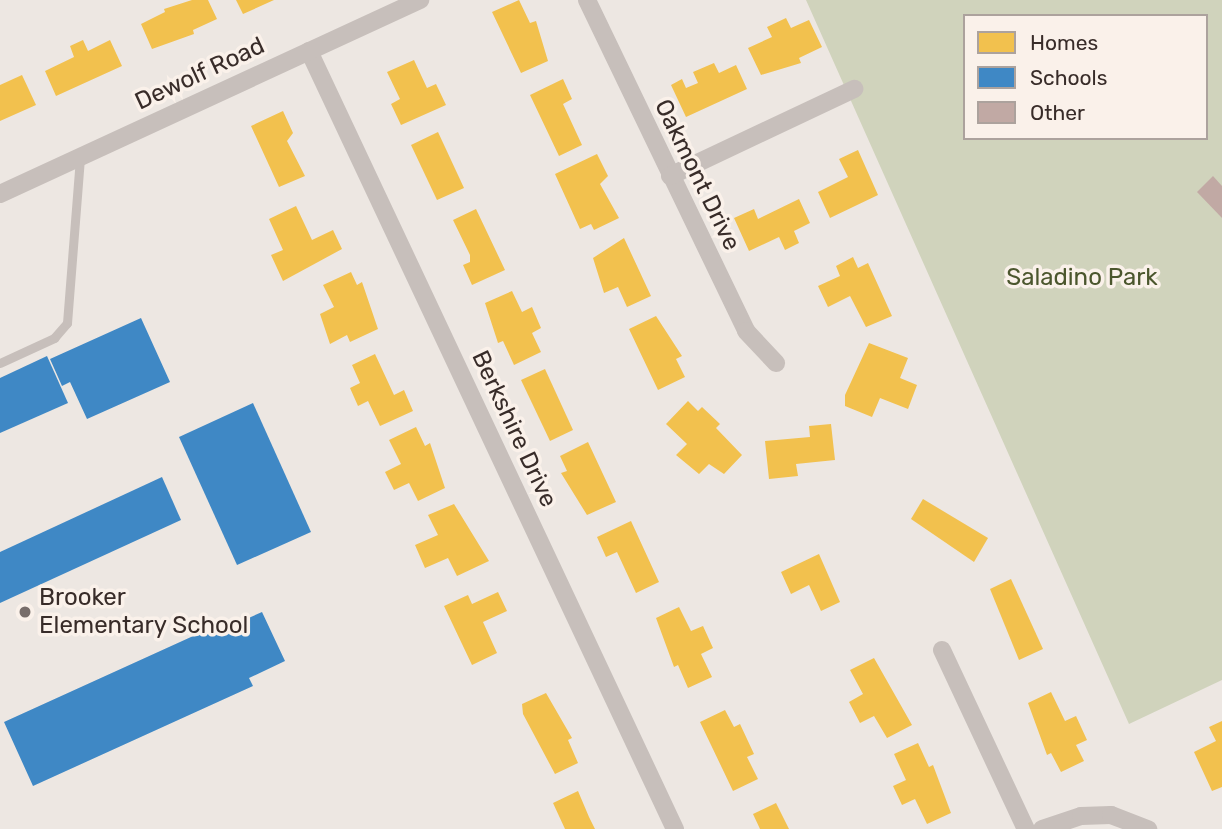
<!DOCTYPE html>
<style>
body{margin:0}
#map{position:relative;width:1222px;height:829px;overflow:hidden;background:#ede7e2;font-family:Rubik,sans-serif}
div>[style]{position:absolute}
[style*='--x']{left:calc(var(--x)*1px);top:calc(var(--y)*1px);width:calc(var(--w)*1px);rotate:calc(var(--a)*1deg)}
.green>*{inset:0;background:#d0d3bc}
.homes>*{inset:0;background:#f2c14e}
.schools>*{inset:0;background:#3f88c5}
.building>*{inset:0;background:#c1a9a4}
.service>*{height:9px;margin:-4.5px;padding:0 4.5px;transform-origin:4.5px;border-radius:4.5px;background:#c7bfbb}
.minor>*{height:18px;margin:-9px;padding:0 9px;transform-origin:9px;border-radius:9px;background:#c7bfbb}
.dots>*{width:19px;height:19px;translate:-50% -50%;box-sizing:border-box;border:4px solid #faf1ea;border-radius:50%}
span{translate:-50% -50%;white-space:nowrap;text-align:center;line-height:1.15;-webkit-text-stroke:7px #faf1ea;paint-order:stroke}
.street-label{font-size:24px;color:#382c29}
.park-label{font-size:24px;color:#4b562d}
.poi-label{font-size:24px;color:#382c29}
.left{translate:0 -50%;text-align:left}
.legend{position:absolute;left:963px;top:14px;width:245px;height:126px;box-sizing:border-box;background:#faf1ea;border:2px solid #aca29d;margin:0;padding:9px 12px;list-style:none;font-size:21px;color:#382c29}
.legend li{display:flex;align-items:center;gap:14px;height:35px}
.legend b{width:35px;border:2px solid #aca29d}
</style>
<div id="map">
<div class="green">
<i style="clip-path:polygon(evenodd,806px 0,1222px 0,1222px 680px,1129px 724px,806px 0,965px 16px,1206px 16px,1206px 138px,965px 138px,965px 16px)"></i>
</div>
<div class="homes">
<i style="clip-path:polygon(192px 0,208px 0,217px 19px,193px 30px,194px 34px,152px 49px,141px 24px,165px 12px,164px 9px)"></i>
<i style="clip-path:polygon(236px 0,274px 0,243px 14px)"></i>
<i style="clip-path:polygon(519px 0,530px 23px,536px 21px,548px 61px,521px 73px,492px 12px)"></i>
<i style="clip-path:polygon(786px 18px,791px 28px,809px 20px,822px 47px,799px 58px,801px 63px,761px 75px,748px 48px,772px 37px,767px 27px)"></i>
<i style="clip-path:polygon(83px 40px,88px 51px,110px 40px,122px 66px,56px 96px,45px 71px,74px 57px,70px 46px)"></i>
<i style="clip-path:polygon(414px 60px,427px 88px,436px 84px,446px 105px,401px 125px,391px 104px,400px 99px,387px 72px)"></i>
<i style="clip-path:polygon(714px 63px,719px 73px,736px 65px,747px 89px,686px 117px,671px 85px,682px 79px,686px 88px,698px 83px,693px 72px)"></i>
<i style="clip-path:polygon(22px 75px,36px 105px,0 121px,0 85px)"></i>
<i style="clip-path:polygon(563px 79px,572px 99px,563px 104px,582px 145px,559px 156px,530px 95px)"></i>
<i style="clip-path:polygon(283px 111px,293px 133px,287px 141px,305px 176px,279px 187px,251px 126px)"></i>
<i style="clip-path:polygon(438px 132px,464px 188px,437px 200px,411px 145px)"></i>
<i style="clip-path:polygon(858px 150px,878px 195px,830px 218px,818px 192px,848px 177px,839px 159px)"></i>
<i style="clip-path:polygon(597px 154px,608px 176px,600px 184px,619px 218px,594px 230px,591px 224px,580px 229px,555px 174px)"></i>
<i style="clip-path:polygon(799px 199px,810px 223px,794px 231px,799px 243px,785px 250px,779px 237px,749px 251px,734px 218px,754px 209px,758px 219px)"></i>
<i style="clip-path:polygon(296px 206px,312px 240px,333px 230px,342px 249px,283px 281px,271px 255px,283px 250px,269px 219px)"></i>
<i style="clip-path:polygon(476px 209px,505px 270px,472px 285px,463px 265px,470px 262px,470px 255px,453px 220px)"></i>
<i style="clip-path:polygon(624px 238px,651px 296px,627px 307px,618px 287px,604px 293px,593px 258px)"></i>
<i style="clip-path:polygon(853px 257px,858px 268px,868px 263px,892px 316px,866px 327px,850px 296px,828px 307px,818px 286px,840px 276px,836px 266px)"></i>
<i style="clip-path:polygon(351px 272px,357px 285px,362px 282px,378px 329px,350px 342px,347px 335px,330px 344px,320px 314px,334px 307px,323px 285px)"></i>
<i style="clip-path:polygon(512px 291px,522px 312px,532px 307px,541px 328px,532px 333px,541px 352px,514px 365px,503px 341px,498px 343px,485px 303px)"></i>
<i style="clip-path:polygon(656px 316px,682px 356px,676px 359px,685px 377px,658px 390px,629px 329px)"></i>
<i style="clip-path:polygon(869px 343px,908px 358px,900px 378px,917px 385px,908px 409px,880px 398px,872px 417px,845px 406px,845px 395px)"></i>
<i style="clip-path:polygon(375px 354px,394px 395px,404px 390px,413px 411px,380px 426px,368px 401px,358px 406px,350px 388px,360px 383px,352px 365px)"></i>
<i style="clip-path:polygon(545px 369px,573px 430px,550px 441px,521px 380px)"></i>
<i style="clip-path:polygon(688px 401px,698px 411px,702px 407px,720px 424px,716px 428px,742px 455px,724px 474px,709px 464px,699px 474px,676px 455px,687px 444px,666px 424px)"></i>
<i style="clip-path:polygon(831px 424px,835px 460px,796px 464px,798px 476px,769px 479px,765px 441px,810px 437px,809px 426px)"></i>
<i style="clip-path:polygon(416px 427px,425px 446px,430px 443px,445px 488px,418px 501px,409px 483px,394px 490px,385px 472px,401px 464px,389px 440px)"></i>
<i style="clip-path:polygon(588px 442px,616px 502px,587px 515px,561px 473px,567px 471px,560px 456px)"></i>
<i style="clip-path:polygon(923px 499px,988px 538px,974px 562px,911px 519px)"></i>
<i style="clip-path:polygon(454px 504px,489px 561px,457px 576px,448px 558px,425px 568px,415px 545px,438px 535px,428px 515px)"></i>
<i style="clip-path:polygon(631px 521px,659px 582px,636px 593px,617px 552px,606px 557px,597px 537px)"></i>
<i style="clip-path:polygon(819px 554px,840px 602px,821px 611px,809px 585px,791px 594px,781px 572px)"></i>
<i style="clip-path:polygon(1011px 579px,1043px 649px,1019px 660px,990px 589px)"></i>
<i style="clip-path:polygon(498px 592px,507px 611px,483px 622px,497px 653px,472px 665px,444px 606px,468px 595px,472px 604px)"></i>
<i style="clip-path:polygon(679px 607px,691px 631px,703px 626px,713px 648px,701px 654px,712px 677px,688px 688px,678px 665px,674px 667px,656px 618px)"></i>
<i style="clip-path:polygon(874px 658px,912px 725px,887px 738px,874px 716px,860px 723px,849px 702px,863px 694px,850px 670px)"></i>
<i style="clip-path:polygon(1051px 692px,1065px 721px,1076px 716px,1087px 740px,1076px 745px,1084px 761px,1061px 772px,1051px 753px,1047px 755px,1028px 703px)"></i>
<i style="clip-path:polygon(546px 693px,572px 738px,568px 740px,578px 763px,555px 774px,523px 714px,522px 704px)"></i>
<i style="clip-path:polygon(725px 710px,734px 727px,740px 724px,754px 754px,747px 757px,758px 779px,733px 791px,700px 722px)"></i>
<i style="clip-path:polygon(1222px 721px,1222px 787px,1212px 791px,1194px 752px,1216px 741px,1209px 727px)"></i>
<i style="clip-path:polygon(918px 743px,929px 767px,933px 765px,951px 813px,927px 824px,915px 799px,902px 805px,893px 786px,906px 780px,894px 754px)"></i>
<i style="clip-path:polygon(578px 791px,589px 817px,595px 829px,565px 829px,553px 803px)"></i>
<i style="clip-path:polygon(776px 803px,789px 829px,760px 829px,753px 814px)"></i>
</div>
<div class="schools">
<i style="clip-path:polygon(141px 318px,170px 382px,87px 419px,70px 382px,62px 386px,50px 359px)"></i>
<i style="clip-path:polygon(47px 356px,68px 403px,0 433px,0 378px)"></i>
<i style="clip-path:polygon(253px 403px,311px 532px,237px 565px,179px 437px)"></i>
<i style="clip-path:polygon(162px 477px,181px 520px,0 603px,0 552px)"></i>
<i style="clip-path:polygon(262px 612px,285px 661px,249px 678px,253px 686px,33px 786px,4px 722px,224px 622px,226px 628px)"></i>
</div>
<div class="building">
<i style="clip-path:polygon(1213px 176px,1222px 186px,1222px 218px,1197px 192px)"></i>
</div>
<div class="service">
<i style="--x:0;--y:363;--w:60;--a:-24.8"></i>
<i style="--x:54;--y:338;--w:20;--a:-49"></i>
<i style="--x:67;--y:323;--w:167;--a:-85.5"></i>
</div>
<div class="minor">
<i style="--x:587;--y:0;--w:367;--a:64.3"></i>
<i style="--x:746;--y:331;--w:44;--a:46.8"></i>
<i style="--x:309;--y:51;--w:860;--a:64.81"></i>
<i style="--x:670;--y:176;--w:204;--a:-25.3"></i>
<i style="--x:0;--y:194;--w:463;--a:-24.8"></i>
<i style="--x:942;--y:650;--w:198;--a:64.9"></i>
<i style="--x:1042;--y:829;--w:41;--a:-18.4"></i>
<i style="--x:1081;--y:816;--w:30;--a:-2"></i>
<i style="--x:1111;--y:815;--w:40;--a:21"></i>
</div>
<div class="dots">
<i style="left:25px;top:612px;background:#776d6a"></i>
</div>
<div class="street-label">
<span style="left:200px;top:74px;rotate:-25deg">Dewolf Road</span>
<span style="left:697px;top:175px;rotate:64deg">Oakmont Drive</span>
<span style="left:514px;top:429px;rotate:65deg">Berkshire Drive</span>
</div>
<div class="park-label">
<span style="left:1082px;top:278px">Saladino Park</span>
</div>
<div class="poi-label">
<span class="left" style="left:39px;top:612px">Brooker<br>Elementary School</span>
</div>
<ul class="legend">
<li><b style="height:19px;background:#f2c14e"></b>Homes</li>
<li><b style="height:19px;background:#3f88c5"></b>Schools</li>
<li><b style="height:19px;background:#c1a9a4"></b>Other</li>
</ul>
</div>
